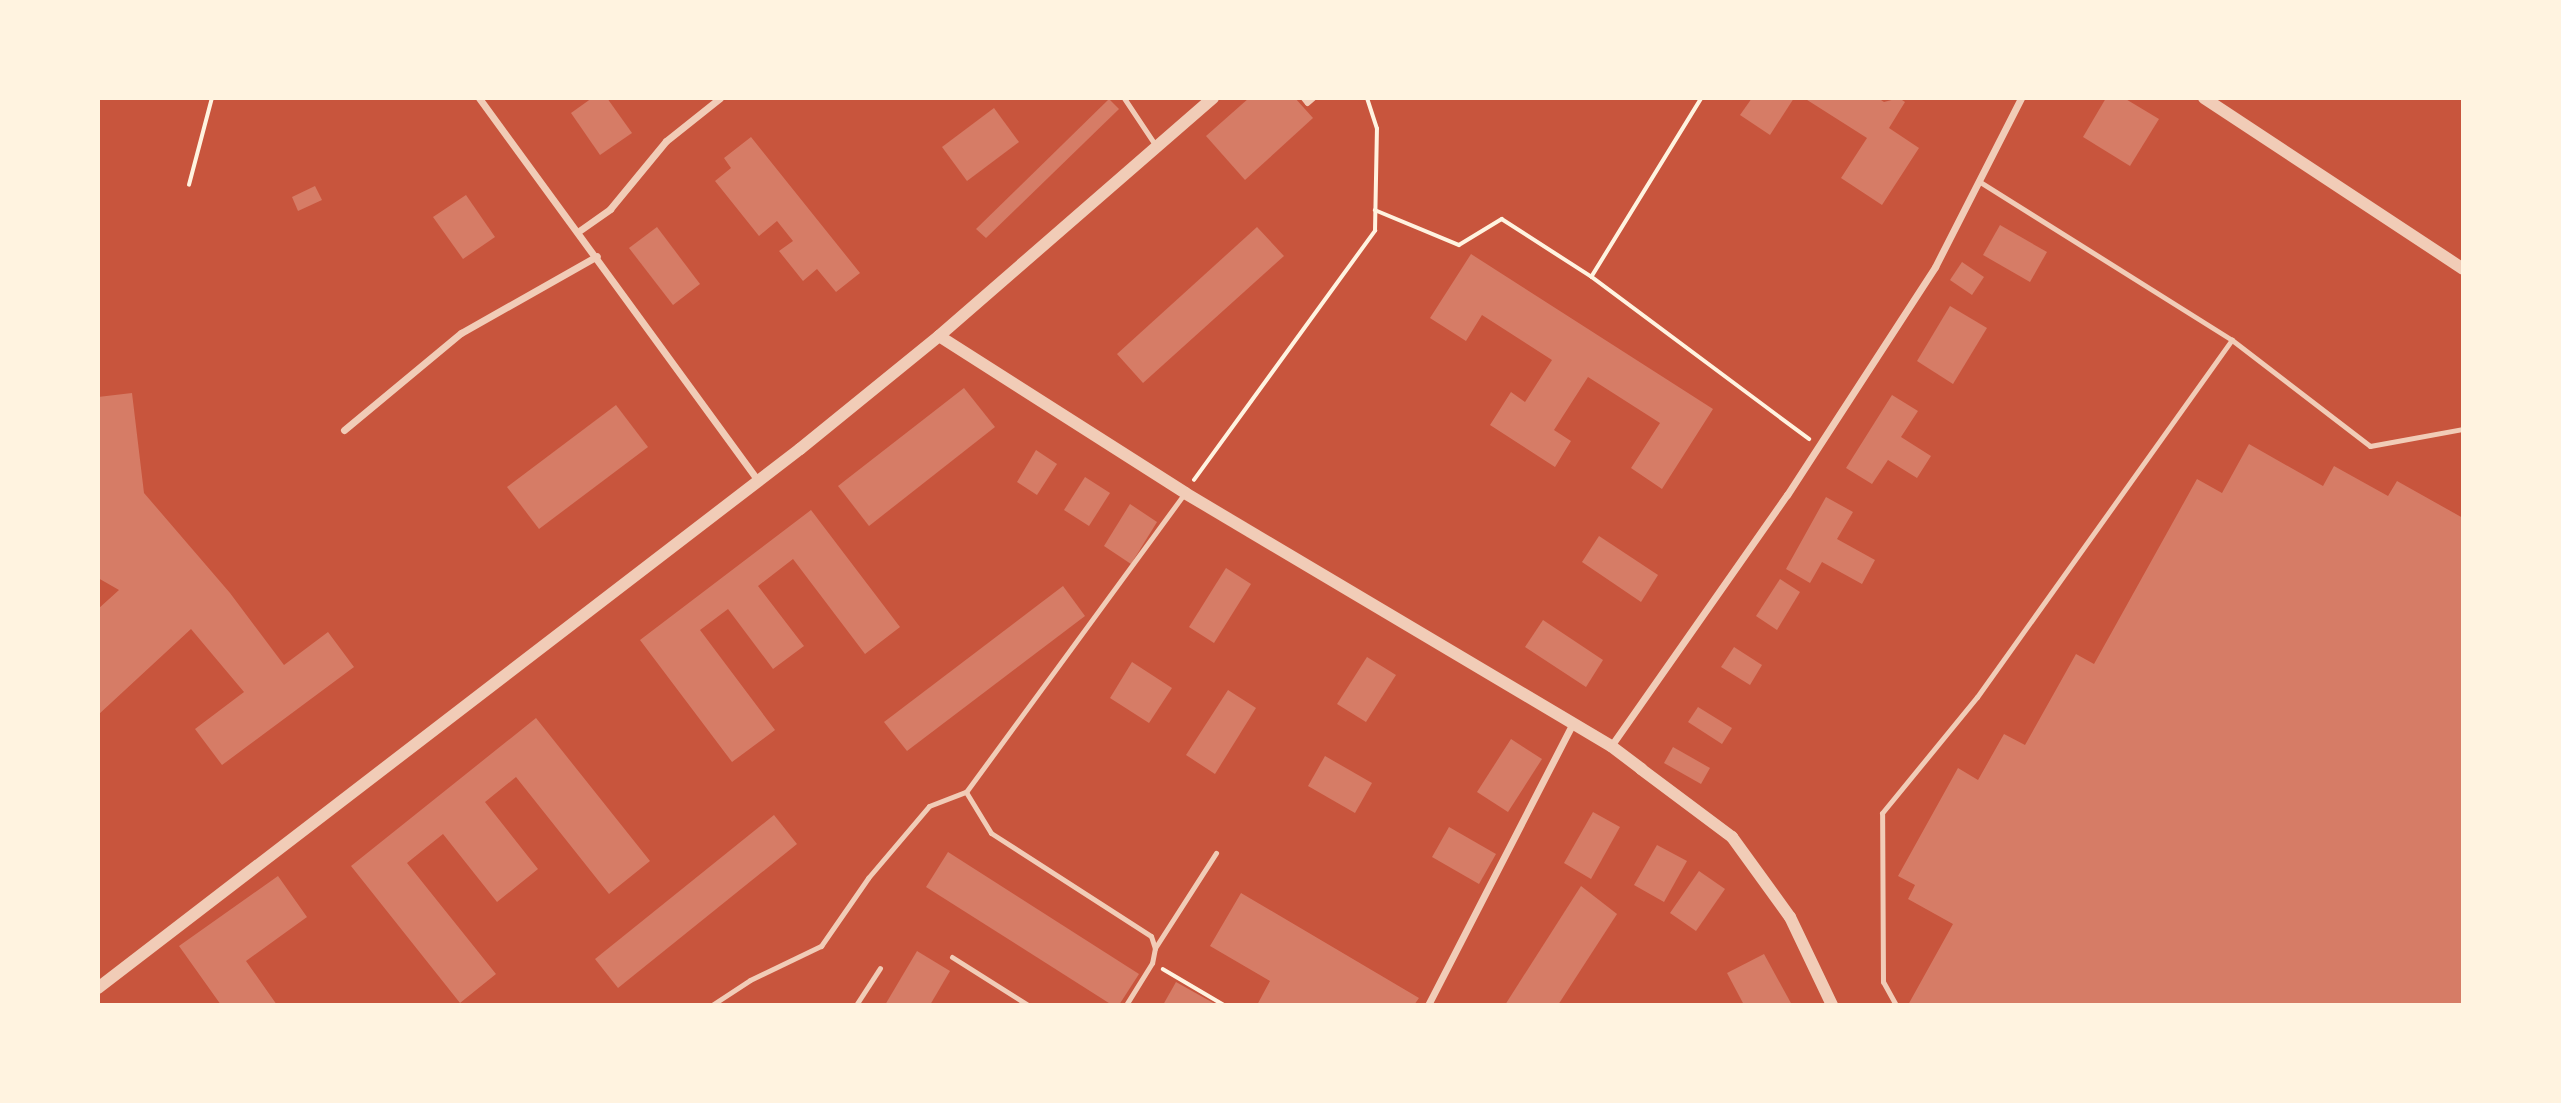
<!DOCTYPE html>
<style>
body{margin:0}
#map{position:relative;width:2561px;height:1103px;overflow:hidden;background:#c8553d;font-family:Inter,sans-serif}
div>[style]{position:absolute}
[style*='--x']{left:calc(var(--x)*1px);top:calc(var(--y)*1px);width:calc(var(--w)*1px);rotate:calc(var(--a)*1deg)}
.building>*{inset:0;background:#d67c66}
.path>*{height:3.5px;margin:-1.75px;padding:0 1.75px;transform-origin:1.75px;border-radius:1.75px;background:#fff3e0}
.service>*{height:5px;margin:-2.5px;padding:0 2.5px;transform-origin:2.5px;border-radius:2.5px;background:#f1ccb7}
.minor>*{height:7px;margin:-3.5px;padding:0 3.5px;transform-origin:3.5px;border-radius:3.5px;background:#f1ccb7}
.tertiary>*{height:12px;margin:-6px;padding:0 6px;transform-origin:6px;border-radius:6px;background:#f1ccb7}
span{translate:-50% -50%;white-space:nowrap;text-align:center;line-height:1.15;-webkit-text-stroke:7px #fff3e0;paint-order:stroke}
.frame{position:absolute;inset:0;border:100px solid #fff3e0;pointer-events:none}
</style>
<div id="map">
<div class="building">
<i style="clip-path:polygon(592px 98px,607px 98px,632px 133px,600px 155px,571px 113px)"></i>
<i style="clip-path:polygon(1249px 98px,1295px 98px,1313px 118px,1245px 180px,1206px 136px)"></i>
<i style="clip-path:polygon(1752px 98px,1794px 98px,1770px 135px,1740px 115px)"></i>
<i style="clip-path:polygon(1804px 98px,1878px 98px,1884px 102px,1899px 98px,1905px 102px,1889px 128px,1919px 148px,1882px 205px,1841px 178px,1867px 138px)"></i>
<i style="clip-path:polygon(2106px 98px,2124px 98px,2159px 119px,2130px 166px,2083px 137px)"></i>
<i style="clip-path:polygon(1109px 99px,1119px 109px,986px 238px,976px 229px)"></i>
<i style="clip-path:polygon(994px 108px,1019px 142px,967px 181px,942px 147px)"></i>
<i style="clip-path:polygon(751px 137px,860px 273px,836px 292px,817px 269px,803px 281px,779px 251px,793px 241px,777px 221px,759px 236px,715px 181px,731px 168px,724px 158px)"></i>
<i style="clip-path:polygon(315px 186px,322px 200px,298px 211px,292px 197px)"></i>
<i style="clip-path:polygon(466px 195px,495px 237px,463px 259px,433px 217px)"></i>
<i style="clip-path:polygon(2000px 225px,2047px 252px,2030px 282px,1983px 255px)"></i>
<i style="clip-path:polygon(657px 227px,700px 284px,673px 305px,629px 248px)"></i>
<i style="clip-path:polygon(1257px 227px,1284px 256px,1143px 383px,1117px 354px)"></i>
<i style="clip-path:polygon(1471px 254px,1713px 409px,1662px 489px,1631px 468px,1660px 423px,1588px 377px,1554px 430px,1571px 441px,1555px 467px,1490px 425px,1511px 392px,1525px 402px,1552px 360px,1482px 315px,1466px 341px,1430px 318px)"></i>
<i style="clip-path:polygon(1962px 262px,1984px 277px,1972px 295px,1950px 280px)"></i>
<i style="clip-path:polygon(1950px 306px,1987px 328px,1953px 384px,1917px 361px)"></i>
<i style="clip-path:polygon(964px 388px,995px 427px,869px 526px,838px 486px)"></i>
<i style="clip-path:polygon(132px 393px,144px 493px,230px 593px,284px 665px,328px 632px,354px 667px,222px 765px,195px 729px,244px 692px,191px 629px,98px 715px,98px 609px,119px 590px,98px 578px,98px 397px)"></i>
<i style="clip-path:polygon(1892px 395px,1918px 411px,1901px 437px,1931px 456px,1917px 478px,1888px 460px,1872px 484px,1846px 468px)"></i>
<i style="clip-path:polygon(616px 405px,648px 447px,539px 529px,507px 487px)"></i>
<i style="clip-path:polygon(2249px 444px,2323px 486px,2334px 466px,2388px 496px,2397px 481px,2463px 518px,2463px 1005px,1908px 1005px,1953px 924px,1908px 899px,1915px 885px,1898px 876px,1958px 768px,1978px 780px,2004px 734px,2025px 745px,2076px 654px,2094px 664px,2197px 479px,2222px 493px)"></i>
<i style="clip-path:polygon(1036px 450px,1057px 464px,1037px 495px,1017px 482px)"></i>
<i style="clip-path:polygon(1085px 477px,1110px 493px,1089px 526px,1064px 510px)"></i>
<i style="clip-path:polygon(1826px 497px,1853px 512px,1837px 539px,1875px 560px,1862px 584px,1822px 562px,1810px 583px,1786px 569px)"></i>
<i style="clip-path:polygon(1130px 504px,1157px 522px,1131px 564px,1104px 546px)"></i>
<i style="clip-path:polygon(811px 510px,900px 627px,865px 654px,793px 559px,758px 586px,804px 646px,773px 669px,728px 609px,700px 630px,775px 730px,732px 762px,640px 640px)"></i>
<i style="clip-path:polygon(1599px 536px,1658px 575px,1641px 602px,1582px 562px)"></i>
<i style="clip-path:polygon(1226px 568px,1251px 584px,1214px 643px,1189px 627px)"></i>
<i style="clip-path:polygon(1780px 579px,1800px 592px,1777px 630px,1756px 616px)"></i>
<i style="clip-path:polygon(1063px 586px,1085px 616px,907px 751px,884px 722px)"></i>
<i style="clip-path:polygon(1543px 620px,1603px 660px,1586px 687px,1525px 647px)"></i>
<i style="clip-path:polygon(1734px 647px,1762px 665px,1750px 685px,1721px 667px)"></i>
<i style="clip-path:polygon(1367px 657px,1396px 675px,1366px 722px,1337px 704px)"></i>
<i style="clip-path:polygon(1132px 662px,1172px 688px,1149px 723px,1110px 698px)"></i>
<i style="clip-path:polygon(1228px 690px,1256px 708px,1215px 774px,1186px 755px)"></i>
<i style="clip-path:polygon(1698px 707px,1732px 728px,1722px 744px,1688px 722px)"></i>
<i style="clip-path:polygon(536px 718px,650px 861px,609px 894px,516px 777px,485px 802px,538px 869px,497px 902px,443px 834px,407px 863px,496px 974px,460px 1003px,351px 866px)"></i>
<i style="clip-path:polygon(1511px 739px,1542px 759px,1508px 812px,1477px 792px)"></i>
<i style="clip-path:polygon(1673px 747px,1710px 768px,1701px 784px,1664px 763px)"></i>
<i style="clip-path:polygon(1325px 756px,1372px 783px,1355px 813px,1308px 786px)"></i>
<i style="clip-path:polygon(1593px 812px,1620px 827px,1591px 879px,1564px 863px)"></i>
<i style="clip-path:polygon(774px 815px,797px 844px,618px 988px,595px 959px)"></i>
<i style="clip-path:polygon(1449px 827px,1496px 854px,1479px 884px,1432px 857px)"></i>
<i style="clip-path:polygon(1657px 845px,1687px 861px,1664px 902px,1634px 885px)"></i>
<i style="clip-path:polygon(948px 852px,1139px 974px,1119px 1005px,1112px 1005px,926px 887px)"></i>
<i style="clip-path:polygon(1699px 871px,1725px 889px,1696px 931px,1670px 913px)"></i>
<i style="clip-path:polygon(278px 876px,307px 917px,246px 961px,277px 1005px,221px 1005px,179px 946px)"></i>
<i style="clip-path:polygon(1581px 886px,1617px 914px,1558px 1005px,1505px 1005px)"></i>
<i style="clip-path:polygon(1241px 893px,1419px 998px,1414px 1005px,1257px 1005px,1270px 981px,1210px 946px)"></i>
<i style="clip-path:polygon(917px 951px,950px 971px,930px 1005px,885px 1005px)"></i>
<i style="clip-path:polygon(1764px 954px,1792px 1005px,1744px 1005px,1727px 973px)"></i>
<i style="clip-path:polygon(1176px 982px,1217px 1005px,1163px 1005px)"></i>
</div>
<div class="path">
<i style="--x:1702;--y:98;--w:210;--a:121.6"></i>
<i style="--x:1592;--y:277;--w:271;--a:36.7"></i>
<i style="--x:189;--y:185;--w:90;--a:-75.2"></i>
<i style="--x:1375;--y:210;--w:91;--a:22.6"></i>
<i style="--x:1459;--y:245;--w:50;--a:-31.2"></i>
<i style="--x:1502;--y:219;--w:107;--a:32.8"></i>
<i style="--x:1194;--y:480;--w:308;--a:-54"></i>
<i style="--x:1375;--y:231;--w:102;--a:-88.9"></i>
<i style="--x:1377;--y:129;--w:33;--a:-108"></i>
<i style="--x:1163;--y:969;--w:71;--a:30.5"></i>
</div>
<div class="service">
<i style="--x:1124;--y:98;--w:58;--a:56.3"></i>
<i style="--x:1303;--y:98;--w:6;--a:51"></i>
<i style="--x:1307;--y:103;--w:8;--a:-40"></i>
<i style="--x:2232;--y:340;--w:174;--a:37.5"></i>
<i style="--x:2370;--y:446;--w:95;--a:-10.4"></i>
<i style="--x:966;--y:792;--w:48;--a:58.6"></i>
<i style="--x:991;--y:833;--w:190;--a:32.8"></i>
<i style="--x:1151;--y:936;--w:13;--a:72"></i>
<i style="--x:1155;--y:948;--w:15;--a:101"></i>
<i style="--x:1152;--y:963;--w:49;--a:121.8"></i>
<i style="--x:1155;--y:948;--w:113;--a:-57.3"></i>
<i style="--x:952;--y:957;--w:90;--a:32.3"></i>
<i style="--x:712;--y:1005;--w:45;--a:-33.3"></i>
<i style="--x:750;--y:980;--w:79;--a:-25.6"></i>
<i style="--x:821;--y:946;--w:83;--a:-55.3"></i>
<i style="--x:868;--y:878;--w:94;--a:-49.7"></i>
<i style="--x:929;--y:806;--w:40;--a:-21"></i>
<i style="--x:966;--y:792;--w:371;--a:-53.8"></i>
<i style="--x:856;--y:1005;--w:44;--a:-57"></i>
<i style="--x:1896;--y:1005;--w:26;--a:-119"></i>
<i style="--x:1883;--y:982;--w:169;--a:-90.3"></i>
<i style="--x:1882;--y:813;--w:150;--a:-50.7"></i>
<i style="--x:1977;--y:697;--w:439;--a:-54.5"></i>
<i style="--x:2232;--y:340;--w:299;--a:-147.9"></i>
</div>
<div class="minor">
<i style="--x:479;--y:98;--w:474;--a:53.9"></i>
<i style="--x:579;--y:231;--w:38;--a:-35"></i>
<i style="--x:610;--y:209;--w:88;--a:-50.5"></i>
<i style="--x:666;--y:141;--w:69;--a:-38.5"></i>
<i style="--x:344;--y:430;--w:152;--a:-39.7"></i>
<i style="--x:461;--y:333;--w:156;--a:-29.5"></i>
<i style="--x:1611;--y:746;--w:307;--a:-55"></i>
<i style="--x:1787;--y:495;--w:272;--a:-57"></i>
<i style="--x:1935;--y:267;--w:190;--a:-63"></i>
<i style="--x:1428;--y:1005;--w:317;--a:-62.8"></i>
</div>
<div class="tertiary">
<i style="--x:2204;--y:98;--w:310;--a:33.4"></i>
<i style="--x:939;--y:336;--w:292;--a:32.5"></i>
<i style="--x:1185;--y:493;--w:495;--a:30.7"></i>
<i style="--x:1611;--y:746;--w:38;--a:37"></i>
<i style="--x:1641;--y:769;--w:114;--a:36.8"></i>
<i style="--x:1732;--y:837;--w:99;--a:54.1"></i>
<i style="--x:1790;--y:917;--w:98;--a:64.5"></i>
<i style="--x:98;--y:988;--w:885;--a:-37.52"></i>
<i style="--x:800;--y:449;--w:179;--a:-39.1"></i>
<i style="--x:939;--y:336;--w:363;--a:-41"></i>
</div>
<div class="frame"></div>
</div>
